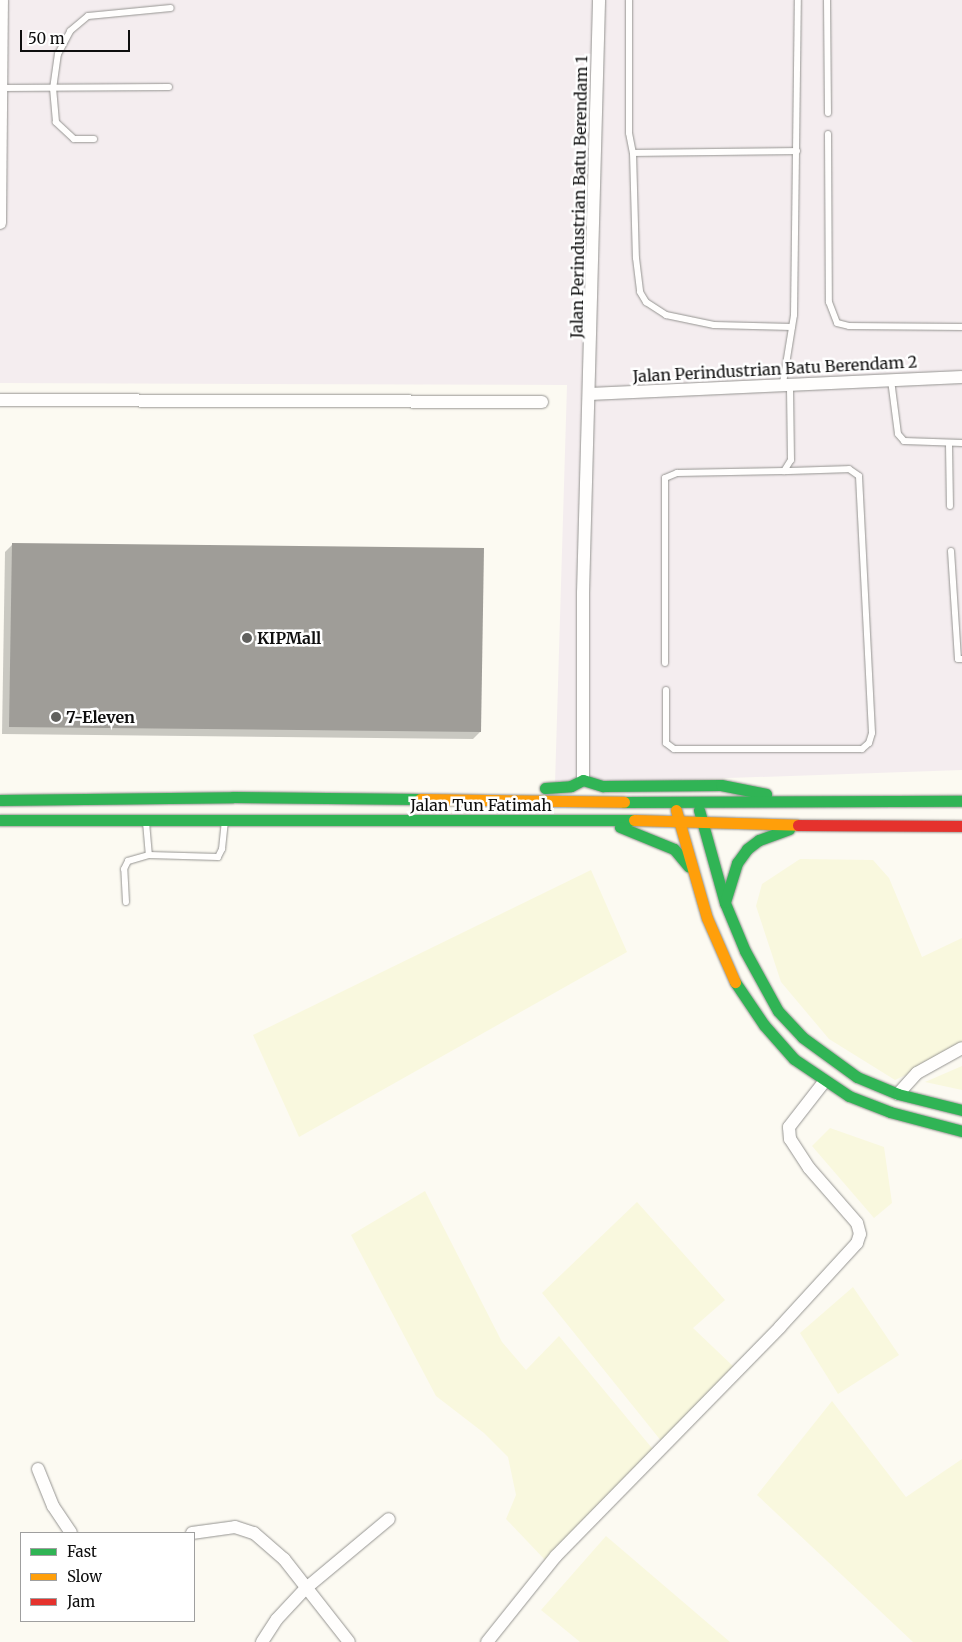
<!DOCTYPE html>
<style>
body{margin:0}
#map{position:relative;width:962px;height:1642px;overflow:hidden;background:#fcfaf2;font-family:Merriweather,serif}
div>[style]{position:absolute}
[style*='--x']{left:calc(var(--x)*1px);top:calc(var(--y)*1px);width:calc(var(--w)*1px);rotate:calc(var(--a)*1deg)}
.industrial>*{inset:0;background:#f4edef}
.farmland>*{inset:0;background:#f9f8de}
.shadow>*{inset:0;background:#0003}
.building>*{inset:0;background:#9f9d98}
.roads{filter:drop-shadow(0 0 1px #959491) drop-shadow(0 0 1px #959491)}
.lane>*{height:6px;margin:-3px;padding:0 3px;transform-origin:3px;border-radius:3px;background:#fffefd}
.street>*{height:12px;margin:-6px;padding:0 6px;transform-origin:6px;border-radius:6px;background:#fffefd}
.fast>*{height:11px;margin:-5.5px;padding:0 5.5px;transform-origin:5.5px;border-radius:5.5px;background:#30b455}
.slow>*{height:11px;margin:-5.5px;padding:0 5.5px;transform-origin:5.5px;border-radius:5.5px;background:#ff9f0a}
.jam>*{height:11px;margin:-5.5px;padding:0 5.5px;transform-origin:5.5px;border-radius:5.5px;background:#e5322d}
.dots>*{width:14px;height:14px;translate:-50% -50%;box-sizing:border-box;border:2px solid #fff;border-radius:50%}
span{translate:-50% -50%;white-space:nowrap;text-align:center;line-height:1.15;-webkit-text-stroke:5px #fff;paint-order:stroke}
.street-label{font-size:16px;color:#0e0e0e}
.poi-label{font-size:16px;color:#0e0e0e;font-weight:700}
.left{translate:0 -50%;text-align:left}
.legend{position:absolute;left:20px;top:1532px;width:175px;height:90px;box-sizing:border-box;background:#fff;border:1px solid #9f9f9f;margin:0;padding:6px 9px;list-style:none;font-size:15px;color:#0e0e0e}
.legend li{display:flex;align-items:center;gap:10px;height:25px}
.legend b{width:25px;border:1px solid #9f9f9f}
.scale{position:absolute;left:20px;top:30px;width:110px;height:22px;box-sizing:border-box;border:2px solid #0e0e0e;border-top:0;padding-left:6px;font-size:15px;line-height:18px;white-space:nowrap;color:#0e0e0e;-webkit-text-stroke:4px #fff;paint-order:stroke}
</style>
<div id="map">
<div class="industrial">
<i style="clip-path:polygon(0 0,962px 0,962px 770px,555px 784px,567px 385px,0 383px)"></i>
</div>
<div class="farmland">
<i style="clip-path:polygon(800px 859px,873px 860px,889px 878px,922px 957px,962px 938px,962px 1050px,895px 1080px,829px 1039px,781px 982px,756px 906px,762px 884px)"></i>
<i style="clip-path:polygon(591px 870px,627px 952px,299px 1137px,253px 1035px)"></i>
<i style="clip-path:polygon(962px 1066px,962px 1090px,925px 1082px)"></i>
<i style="clip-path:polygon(830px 1128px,884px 1147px,892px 1203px,874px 1218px,812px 1146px)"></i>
<i style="clip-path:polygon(425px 1191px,502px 1342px,526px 1370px,559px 1336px,656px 1453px,547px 1562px,506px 1519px,516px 1495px,508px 1457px,484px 1433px,436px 1396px,351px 1235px)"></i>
<i style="clip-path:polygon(637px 1202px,725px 1300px,693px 1328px,736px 1369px,662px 1442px,542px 1293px)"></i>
<i style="clip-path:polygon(853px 1287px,899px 1355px,838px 1394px,800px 1333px)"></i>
<i style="clip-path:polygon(832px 1401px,906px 1497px,962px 1459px,962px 1642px,913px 1642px,757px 1495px)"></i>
<i style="clip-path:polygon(606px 1536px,730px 1642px,580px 1642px,541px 1610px)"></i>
</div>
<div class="shadow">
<i style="clip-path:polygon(12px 545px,480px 732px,473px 739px,2px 734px,5px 552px)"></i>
</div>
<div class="building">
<i style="clip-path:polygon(12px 543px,484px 548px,481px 732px,9px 727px)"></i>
</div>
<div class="roads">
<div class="lane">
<i style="--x:629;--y:0;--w:133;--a:90"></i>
<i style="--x:629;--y:133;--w:20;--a:79"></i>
<i style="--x:633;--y:153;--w:164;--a:-0.7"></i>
<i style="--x:827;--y:0;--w:113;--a:89.5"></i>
<i style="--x:1;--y:88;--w:168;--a:-0.3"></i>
<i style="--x:828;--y:134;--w:168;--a:89.7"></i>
<i style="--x:829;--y:302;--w:22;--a:69"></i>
<i style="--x:837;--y:323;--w:12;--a:14"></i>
<i style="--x:849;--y:326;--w:113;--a:0.5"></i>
<i style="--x:94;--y:139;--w:20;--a:180"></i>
<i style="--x:74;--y:139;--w:25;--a:-137"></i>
<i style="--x:56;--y:122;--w:33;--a:-95"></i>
<i style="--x:53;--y:89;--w:35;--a:-82"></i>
<i style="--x:58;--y:54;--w:26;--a:-62"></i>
<i style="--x:70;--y:31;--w:23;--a:-40"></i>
<i style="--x:88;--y:16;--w:83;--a:-5.5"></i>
<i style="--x:633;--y:153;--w:105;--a:88.4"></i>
<i style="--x:636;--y:258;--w:34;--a:83"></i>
<i style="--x:640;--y:292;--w:12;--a:59"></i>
<i style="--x:646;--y:302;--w:24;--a:33"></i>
<i style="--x:666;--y:315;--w:49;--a:11.8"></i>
<i style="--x:714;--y:325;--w:78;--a:1.5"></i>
<i style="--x:891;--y:380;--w:54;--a:82.6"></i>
<i style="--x:898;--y:434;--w:9;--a:49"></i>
<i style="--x:904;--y:441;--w:58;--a:2"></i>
<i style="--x:783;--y:383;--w:69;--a:-80.8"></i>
<i style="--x:794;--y:315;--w:315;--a:-89.3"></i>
<i style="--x:949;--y:444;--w:62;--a:89.1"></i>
<i style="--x:951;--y:551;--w:108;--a:86.3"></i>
<i style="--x:958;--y:659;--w:4;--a:0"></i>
<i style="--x:665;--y:663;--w:185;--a:-90"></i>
<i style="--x:665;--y:478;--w:13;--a:-23"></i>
<i style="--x:677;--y:473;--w:107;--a:-1.1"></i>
<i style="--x:784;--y:471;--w:13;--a:-58"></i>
<i style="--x:791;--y:460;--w:76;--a:-90.8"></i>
<i style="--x:666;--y:690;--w:53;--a:90"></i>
<i style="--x:666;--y:743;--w:10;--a:37"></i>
<i style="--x:674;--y:749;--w:188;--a:0"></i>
<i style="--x:862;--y:749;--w:9;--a:-41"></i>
<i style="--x:869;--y:743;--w:10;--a:-73"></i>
<i style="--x:872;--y:733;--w:257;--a:-92.9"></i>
<i style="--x:859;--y:476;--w:12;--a:-145"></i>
<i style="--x:849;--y:469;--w:65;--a:178.2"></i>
<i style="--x:146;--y:822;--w:33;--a:85"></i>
<i style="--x:126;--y:902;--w:33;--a:-93"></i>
<i style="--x:124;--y:869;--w:9;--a:-63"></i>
<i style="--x:128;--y:861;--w:22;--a:-16"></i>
<i style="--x:149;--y:855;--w:69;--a:1.7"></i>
<i style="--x:218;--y:857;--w:9;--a:-63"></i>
<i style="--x:222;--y:849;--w:27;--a:-84"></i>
</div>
<div class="street">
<i style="--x:0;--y:223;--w:223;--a:-89.5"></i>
<i style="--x:590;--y:394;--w:372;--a:-2.6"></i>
<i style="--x:0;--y:400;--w:542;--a:0.21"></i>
<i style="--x:583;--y:780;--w:187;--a:-90"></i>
<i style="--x:583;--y:593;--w:593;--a:-88.45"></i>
<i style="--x:898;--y:1094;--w:28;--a:-48"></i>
<i style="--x:917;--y:1073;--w:51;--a:-29.1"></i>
<i style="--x:38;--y:1469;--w:40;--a:68"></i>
<i style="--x:53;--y:1506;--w:32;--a:56"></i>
<i style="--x:192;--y:1533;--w:43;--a:-7.9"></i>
<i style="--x:235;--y:1527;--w:20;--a:18"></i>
<i style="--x:254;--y:1533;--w:40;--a:41"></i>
<i style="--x:284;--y:1559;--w:105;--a:51.9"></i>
<i style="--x:262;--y:1642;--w:27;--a:-57"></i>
<i style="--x:277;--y:1619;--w:41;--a:-47"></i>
<i style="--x:305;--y:1589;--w:109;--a:-39.8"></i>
<i style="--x:487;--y:1642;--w:110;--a:-51.3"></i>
<i style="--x:556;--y:1556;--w:320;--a:-45.6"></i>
<i style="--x:780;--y:1327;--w:114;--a:-47.5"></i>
<i style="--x:857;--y:1243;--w:9;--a:-72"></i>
<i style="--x:860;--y:1234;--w:11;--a:-105"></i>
<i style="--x:857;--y:1223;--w:73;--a:-131.1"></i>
<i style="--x:809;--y:1168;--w:35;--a:-123"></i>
<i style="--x:790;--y:1139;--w:12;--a:-95"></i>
<i style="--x:789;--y:1127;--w:57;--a:-52.1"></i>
</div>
<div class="fast">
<i style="--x:545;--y:788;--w:26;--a:-4"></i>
<i style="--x:571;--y:786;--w:13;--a:-27"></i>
<i style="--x:583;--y:780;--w:21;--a:17"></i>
<i style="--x:603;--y:786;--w:118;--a:-0.5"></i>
<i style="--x:721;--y:785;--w:46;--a:11.3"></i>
<i style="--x:0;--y:800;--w:233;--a:-0.7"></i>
<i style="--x:233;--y:797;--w:187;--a:0.6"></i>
<i style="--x:624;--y:802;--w:338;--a:-0.2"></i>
<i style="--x:699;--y:810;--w:97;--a:74.4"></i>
<i style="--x:725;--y:903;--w:52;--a:67.4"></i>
<i style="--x:745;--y:951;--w:68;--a:61.2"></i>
<i style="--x:778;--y:1011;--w:35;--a:47"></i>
<i style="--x:802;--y:1037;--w:68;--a:36"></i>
<i style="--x:857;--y:1077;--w:44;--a:22.5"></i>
<i style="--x:898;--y:1094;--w:66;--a:14"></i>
<i style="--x:0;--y:820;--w:634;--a:0"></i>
<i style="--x:620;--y:827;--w:58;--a:22.2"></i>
<i style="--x:674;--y:849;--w:23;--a:50"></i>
<i style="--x:725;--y:902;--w:41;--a:-72.9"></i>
<i style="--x:737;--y:863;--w:17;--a:-54"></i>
<i style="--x:747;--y:849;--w:15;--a:-37"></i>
<i style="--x:759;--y:840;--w:32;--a:-20"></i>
<i style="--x:735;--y:982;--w:52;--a:56"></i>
<i style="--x:764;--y:1025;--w:45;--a:48.6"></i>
<i style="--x:794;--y:1059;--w:66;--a:33.9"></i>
<i style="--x:849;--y:1096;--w:44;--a:21.3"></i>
<i style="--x:890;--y:1112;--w:74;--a:14.8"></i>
</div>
<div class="slow">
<i style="--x:420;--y:799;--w:204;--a:0.8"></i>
<i style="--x:676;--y:810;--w:112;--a:74"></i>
<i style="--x:707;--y:918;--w:70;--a:66.4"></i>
<i style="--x:634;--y:820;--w:164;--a:1.7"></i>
</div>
<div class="jam">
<i style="--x:798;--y:825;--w:164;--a:0.3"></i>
</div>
</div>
<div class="dots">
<i style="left:247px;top:638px;background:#61615e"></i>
<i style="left:56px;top:717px;background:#61615e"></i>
</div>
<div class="street-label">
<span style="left:579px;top:197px;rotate:-89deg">Jalan Perindustrian Batu Berendam 1</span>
<span style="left:775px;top:369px;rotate:-3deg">Jalan Perindustrian Batu Berendam 2</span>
<span style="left:481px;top:805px">Jalan Tun Fatimah</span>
</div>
<div class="poi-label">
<span class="left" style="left:257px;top:638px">KIPMall</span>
<span class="left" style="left:66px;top:717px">7-Eleven</span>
</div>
<ul class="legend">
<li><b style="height:6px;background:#30b455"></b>Fast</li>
<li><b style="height:6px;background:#ff9f0a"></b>Slow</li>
<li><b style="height:6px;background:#e5322d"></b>Jam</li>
</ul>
<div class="scale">50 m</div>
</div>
